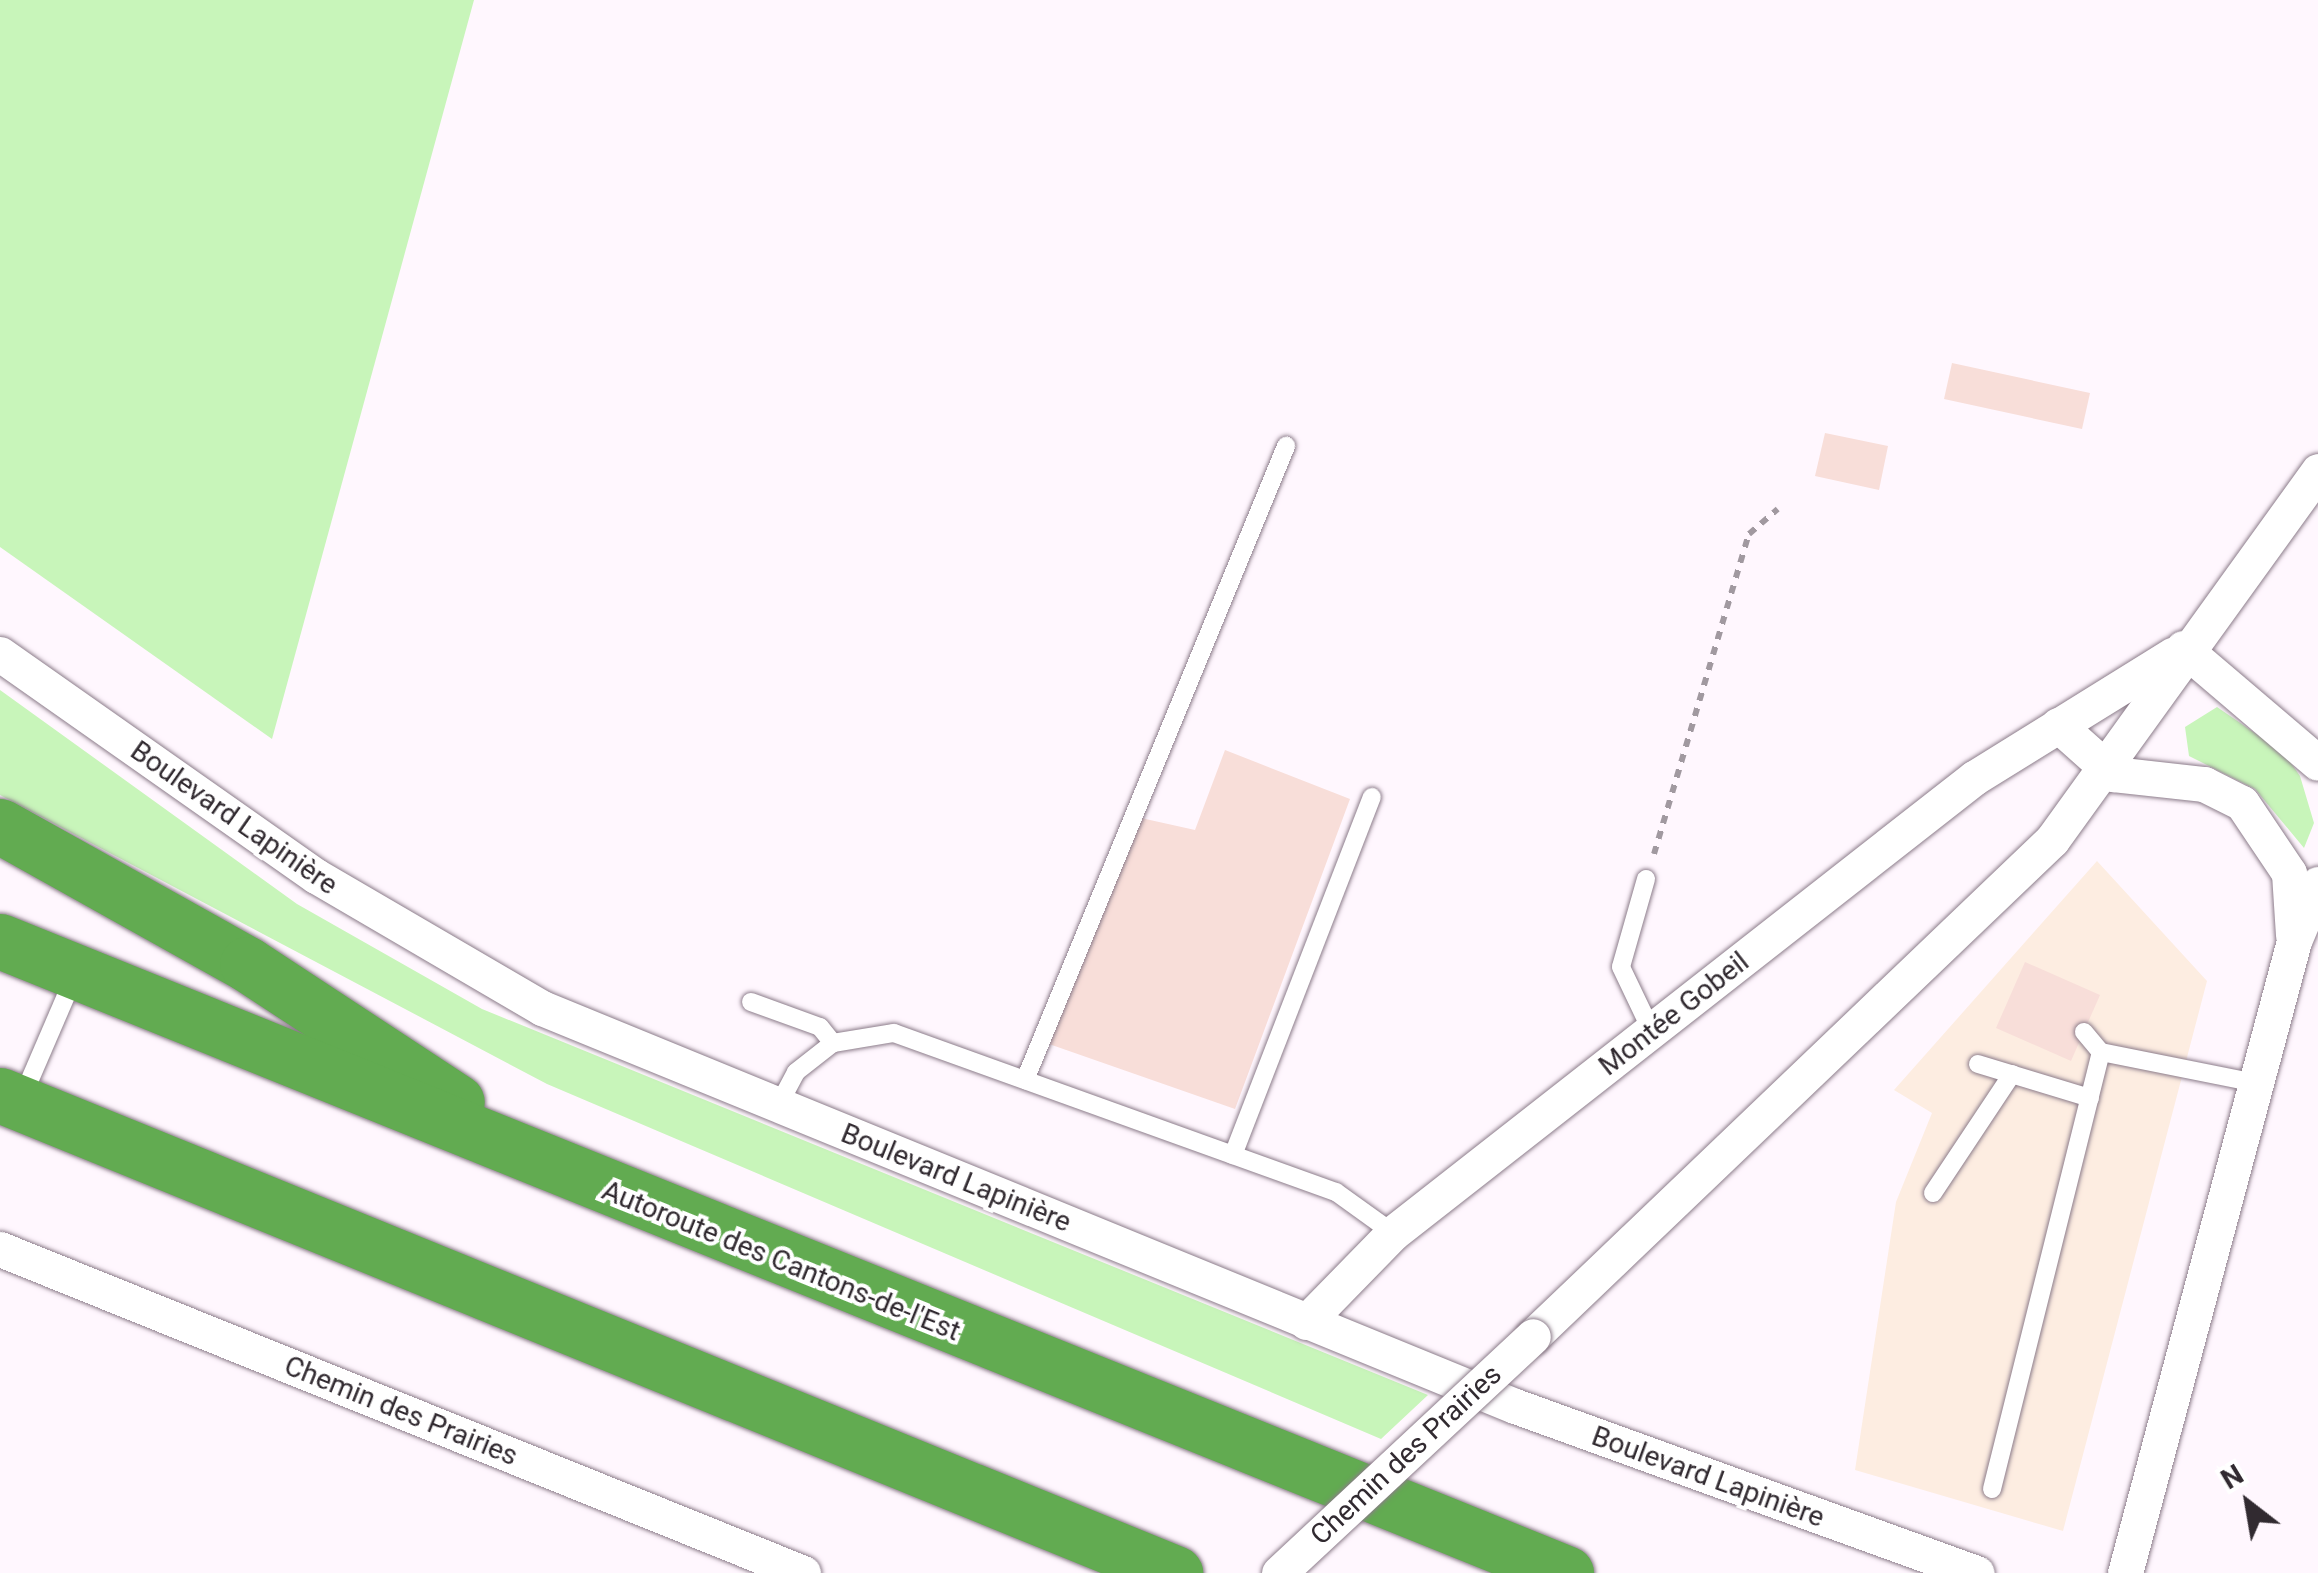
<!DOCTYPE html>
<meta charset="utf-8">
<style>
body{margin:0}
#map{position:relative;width:2318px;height:1573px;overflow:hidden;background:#fff7fe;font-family:Roboto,sans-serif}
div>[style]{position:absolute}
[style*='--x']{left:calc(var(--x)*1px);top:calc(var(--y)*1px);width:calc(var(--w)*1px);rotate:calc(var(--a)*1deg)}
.industrial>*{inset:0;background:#fdede1}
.green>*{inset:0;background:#c8f5ba}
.building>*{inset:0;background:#f8ded9}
.path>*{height:6px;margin-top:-3px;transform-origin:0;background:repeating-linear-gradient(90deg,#a199a0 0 8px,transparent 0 16px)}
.roads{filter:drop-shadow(0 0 2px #8c7c8a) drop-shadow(0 0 2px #8c7c8a)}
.lane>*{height:18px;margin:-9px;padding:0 9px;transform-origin:9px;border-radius:9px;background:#fff}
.street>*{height:35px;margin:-17.5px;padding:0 17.5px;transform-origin:17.5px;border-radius:17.5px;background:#fff}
.highway>*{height:55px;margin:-27.5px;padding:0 27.5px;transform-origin:27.5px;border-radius:27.5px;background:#62ab51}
.bridges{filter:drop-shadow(0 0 2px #8c7c8a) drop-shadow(0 0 2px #8c7c8a)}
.street-bridge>*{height:35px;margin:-17.5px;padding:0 17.5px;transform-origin:17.5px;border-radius:17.5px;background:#fff}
span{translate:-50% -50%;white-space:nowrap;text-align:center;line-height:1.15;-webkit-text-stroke:8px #fff;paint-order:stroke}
.street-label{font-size:28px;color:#312a30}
.north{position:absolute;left:2198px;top:1453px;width:100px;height:100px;-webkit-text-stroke:8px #fff;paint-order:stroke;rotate:329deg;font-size:28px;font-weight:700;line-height:40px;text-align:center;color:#312a30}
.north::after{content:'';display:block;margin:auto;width:35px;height:45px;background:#312a30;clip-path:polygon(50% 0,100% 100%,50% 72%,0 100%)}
</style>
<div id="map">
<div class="industrial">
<i style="clip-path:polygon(2097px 861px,2207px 981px,2063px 1531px,1855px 1470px,1896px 1202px,1932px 1113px,1894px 1090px)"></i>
</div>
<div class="green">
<i style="clip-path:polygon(0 0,474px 0,272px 739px,0 547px)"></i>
<i style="clip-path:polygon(0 690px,297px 904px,482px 1009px,1428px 1395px,1381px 1439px,547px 1084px,0 795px)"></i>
<i style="clip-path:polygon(2217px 707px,2284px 753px,2300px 776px,2314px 823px,2304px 848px,2255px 789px,2189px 756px,2185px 727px)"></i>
</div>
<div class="building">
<i style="clip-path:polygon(1952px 363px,2090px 393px,2082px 429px,1944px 399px)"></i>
<i style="clip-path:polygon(1825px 433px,1888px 446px,1879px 490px,1815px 476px)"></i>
<i style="clip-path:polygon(1225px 750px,1350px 799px,1235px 1109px,1049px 1044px,1141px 818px,1195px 830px)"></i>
<i style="clip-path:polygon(2025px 962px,2100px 995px,2071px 1061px,1996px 1028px)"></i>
</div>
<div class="path">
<i style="--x:1654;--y:854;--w:334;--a:-73.5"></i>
<i style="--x:1749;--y:534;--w:38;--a:-41"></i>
</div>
<div class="roads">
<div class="lane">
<i style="--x:1646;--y:879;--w:91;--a:105.9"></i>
<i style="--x:1621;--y:967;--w:72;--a:64.5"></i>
<i style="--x:751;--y:1002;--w:73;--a:19.9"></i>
<i style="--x:820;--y:1027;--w:21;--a:51"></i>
<i style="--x:2084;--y:1032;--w:26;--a:50"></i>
<i style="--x:1978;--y:1064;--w:117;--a:16.9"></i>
<i style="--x:1025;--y:1080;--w:686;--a:-67.62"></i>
<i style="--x:22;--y:1098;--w:134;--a:-66.7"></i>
<i style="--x:778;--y:1106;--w:38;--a:-62"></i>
<i style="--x:796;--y:1072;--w:47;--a:-38.1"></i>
<i style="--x:833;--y:1043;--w:62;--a:-9.3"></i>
<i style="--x:894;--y:1033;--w:470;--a:19.8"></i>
<i style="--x:1336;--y:1192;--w:70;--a:35.7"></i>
<i style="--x:1233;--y:1155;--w:384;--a:-68.8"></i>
<i style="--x:1933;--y:1193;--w:143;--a:-56.4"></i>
<i style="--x:1992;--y:1489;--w:450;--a:-76"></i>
<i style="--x:2101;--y:1052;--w:158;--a:11.3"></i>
</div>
<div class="street">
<i style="--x:2183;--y:648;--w:177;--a:40.4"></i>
<i style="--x:0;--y:654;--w:386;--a:35.1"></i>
<i style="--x:316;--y:876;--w:262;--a:30.3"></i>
<i style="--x:542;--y:1008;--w:1051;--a:22.25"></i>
<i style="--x:1515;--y:1406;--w:491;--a:19.9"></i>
<i style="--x:2058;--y:725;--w:74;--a:41.7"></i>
<i style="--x:2113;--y:774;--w:92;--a:6.3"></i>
<i style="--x:2204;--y:784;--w:42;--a:26.6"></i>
<i style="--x:2242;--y:803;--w:84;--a:56.1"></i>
<i style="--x:2289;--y:873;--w:62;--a:86.3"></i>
<i style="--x:0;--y:1249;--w:866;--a:21.97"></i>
<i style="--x:1306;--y:1322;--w:124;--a:-45.7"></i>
<i style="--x:1393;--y:1233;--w:738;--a:-38.07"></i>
<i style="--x:1974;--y:778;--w:235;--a:-31.8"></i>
<i style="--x:1533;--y:1336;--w:718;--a:-43.7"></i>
<i style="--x:2052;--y:840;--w:455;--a:-54.2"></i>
<i style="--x:2125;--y:1573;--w:654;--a:-75.03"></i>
<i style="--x:2294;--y:941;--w:62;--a:-67.2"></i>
</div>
<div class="highway">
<i style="--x:0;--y:826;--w:283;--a:29.2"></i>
<i style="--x:247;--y:964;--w:251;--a:33.3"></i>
<i style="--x:0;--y:941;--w:1689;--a:21.98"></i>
<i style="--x:0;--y:1095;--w:1269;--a:22.14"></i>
</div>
</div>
<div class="bridges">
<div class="street-bridge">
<i style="--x:1279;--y:1573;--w:347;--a:-43"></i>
</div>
</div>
<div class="street-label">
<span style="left:234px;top:818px;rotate:35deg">Boulevard Lapinière</span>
<span style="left:1674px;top:1014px;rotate:-38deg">Montée Gobeil</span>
<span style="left:956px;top:1178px;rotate:22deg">Boulevard Lapinière</span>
<span style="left:781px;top:1261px;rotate:22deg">Autoroute des Cantons-de-l'Est</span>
<span style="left:401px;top:1411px;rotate:22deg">Chemin des Prairies</span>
<span style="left:1406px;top:1455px;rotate:-43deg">Chemin des Prairies</span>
<span style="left:1708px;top:1477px;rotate:20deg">Boulevard Lapinière</span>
</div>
<div class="north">N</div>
</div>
